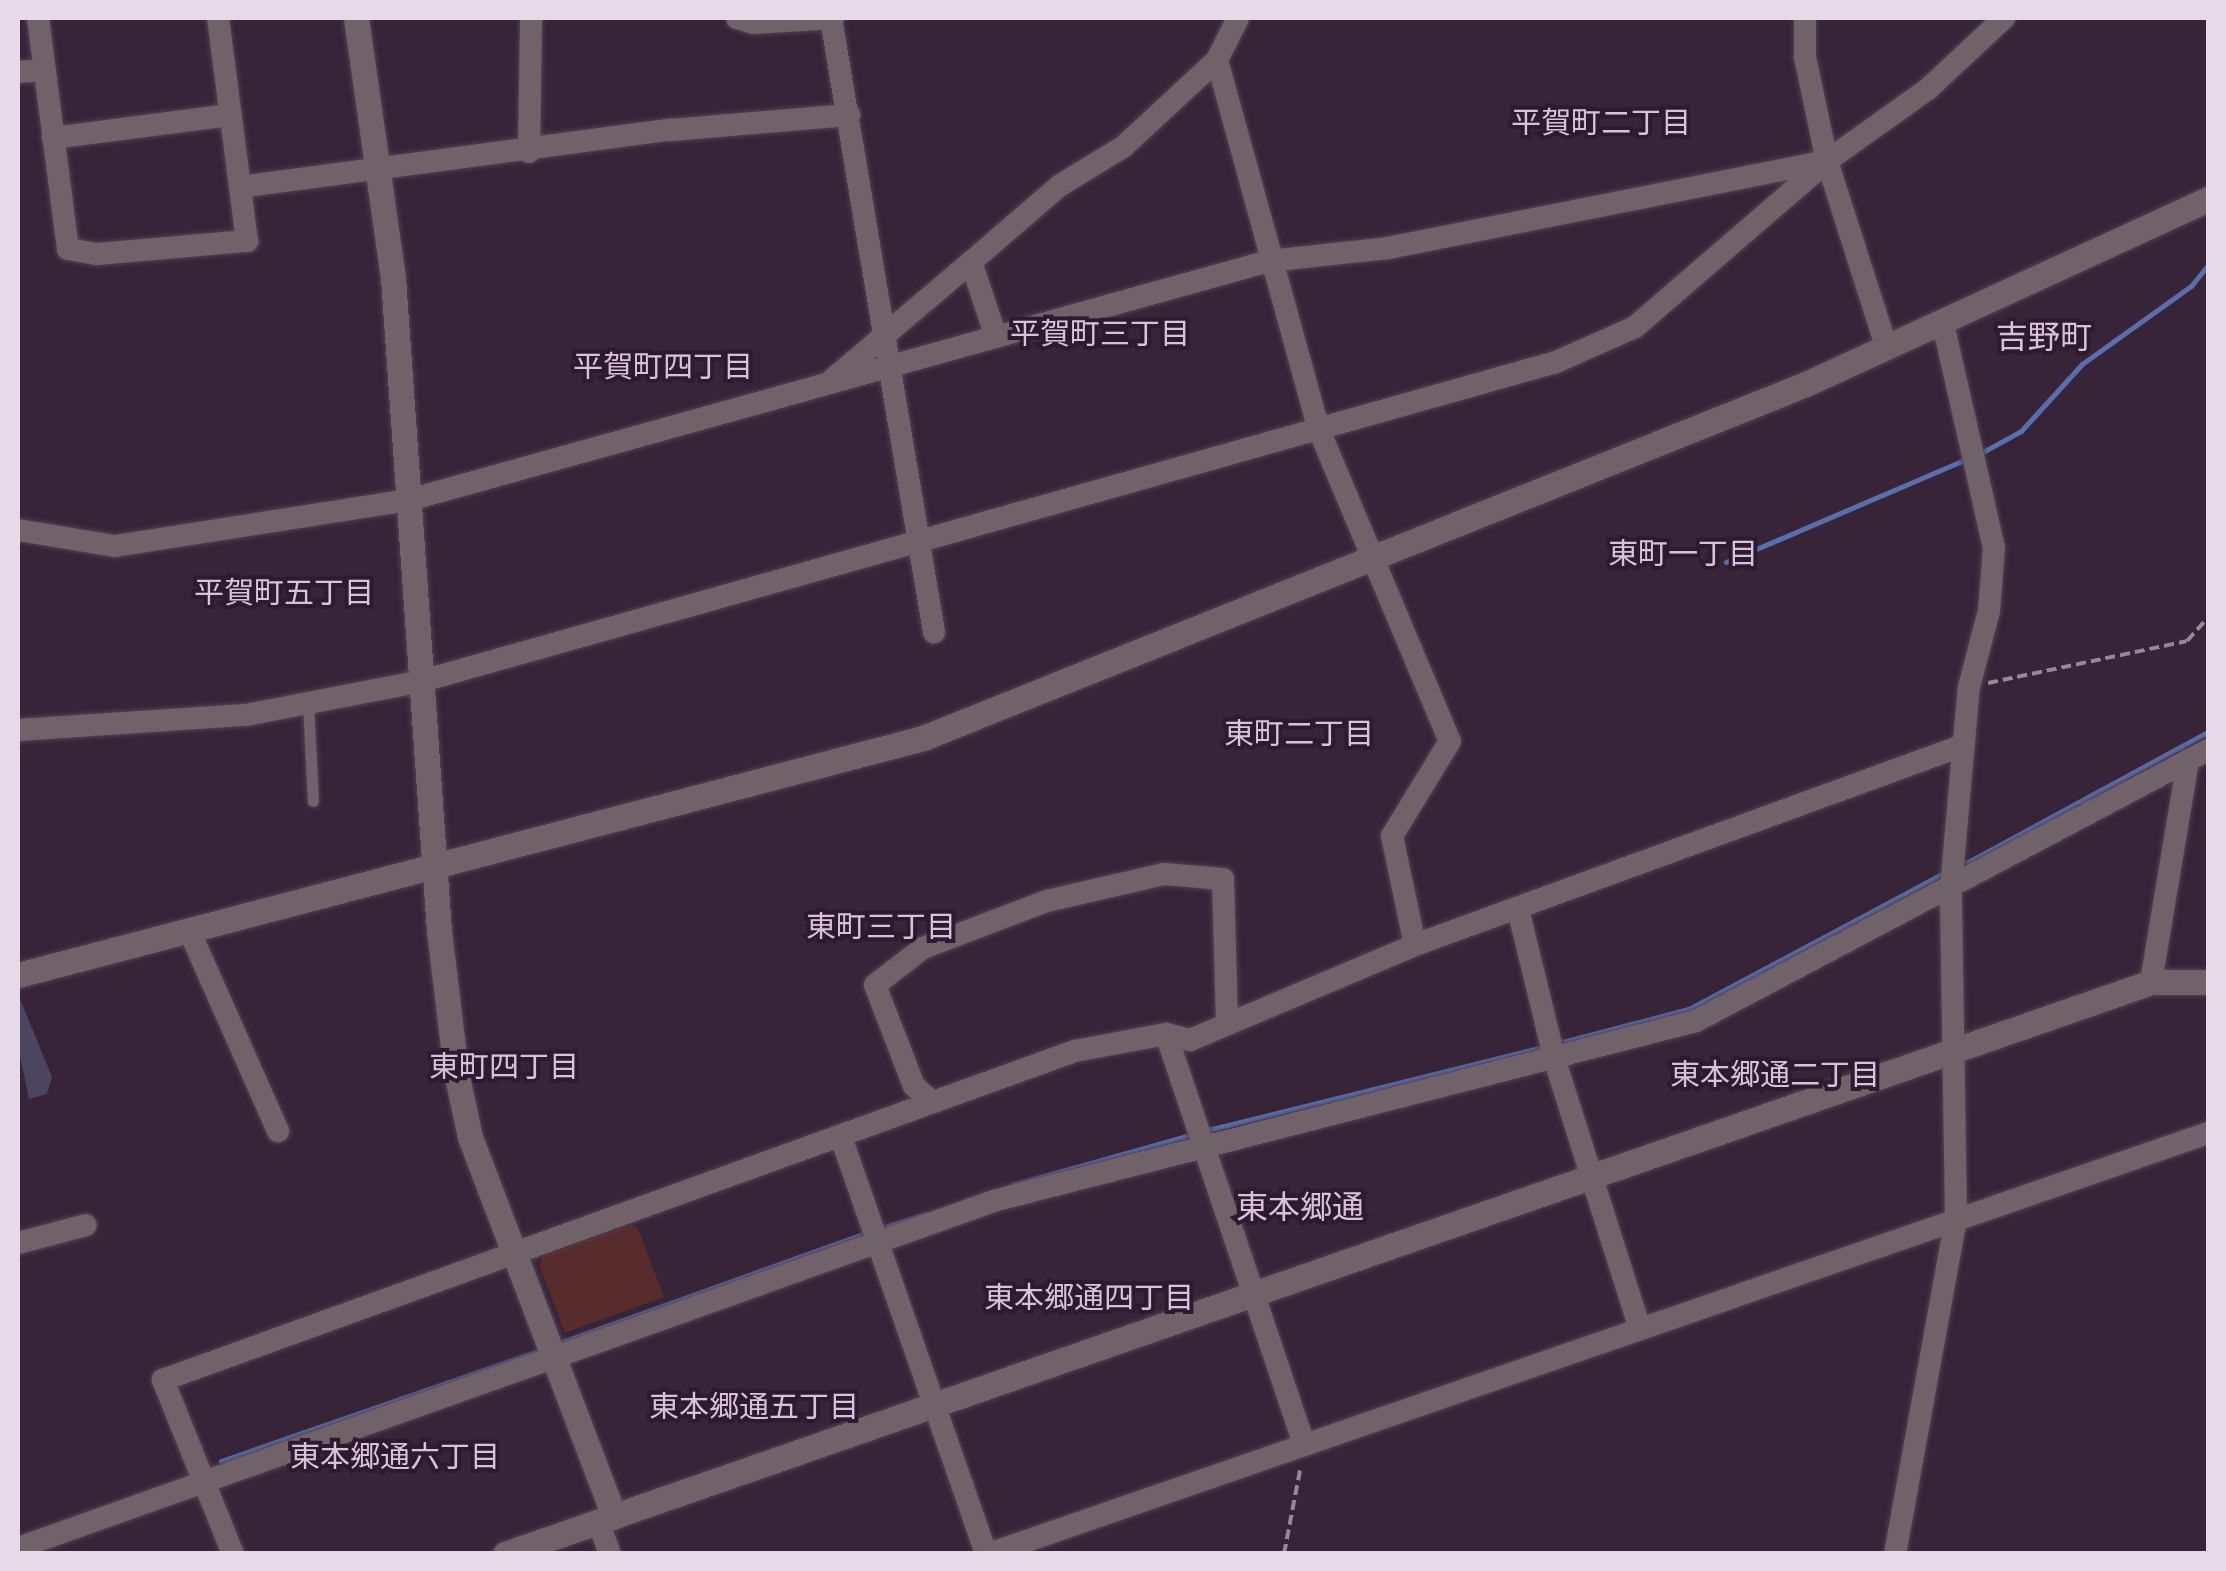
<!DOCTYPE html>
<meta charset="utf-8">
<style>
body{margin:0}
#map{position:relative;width:2226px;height:1571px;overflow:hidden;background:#372438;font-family:"Nunito Sans","Noto Sans JP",sans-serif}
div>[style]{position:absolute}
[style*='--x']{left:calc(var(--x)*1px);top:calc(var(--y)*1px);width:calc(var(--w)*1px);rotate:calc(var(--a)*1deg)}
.green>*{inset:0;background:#582b2c}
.stream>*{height:5px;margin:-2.5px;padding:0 2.5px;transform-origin:2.5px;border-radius:2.5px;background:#596fad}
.building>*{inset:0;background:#4c4560}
.path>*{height:4px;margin-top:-2px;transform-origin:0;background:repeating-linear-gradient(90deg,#978798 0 10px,transparent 0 15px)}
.roads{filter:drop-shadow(0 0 2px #534154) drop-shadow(0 0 2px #534154)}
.service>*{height:11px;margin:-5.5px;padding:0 5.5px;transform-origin:5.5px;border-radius:5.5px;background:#706268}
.minor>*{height:22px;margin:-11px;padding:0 11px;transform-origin:11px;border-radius:11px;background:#706268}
.tertiary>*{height:25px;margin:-12.5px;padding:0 12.5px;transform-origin:12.5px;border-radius:12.5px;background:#706268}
span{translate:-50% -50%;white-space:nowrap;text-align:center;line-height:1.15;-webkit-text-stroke:8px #2c1a2e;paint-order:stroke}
.neighbourhood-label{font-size:30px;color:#d9c1db}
.quarter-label{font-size:32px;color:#d9c1db}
.frame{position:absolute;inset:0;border:20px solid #e7dae8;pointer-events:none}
</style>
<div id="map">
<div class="green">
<i style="clip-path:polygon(630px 1224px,638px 1228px,664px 1297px,565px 1333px,539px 1266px,543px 1256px)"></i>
</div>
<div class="stream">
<i style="--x:1981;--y:453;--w:46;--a:-28.8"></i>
<i style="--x:2021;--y:431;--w:91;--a:-47.7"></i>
<i style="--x:2082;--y:364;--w:134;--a:-35.6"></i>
<i style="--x:2191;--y:286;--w:27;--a:-51"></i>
<i style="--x:1726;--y:562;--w:261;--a:-23.2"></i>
<i style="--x:1959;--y:867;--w:283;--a:-28.5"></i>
<i style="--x:1559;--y:1043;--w:134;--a:-14.7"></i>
<i style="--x:1689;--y:1009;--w:289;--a:-28.1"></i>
<i style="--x:1204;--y:1131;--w:349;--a:-13.9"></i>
<i style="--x:1012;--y:1185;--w:189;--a:-15.7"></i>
<i style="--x:879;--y:1229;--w:49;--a:-17.7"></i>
<i style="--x:559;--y:1343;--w:329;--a:-19.7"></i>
<i style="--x:221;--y:1461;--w:342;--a:-19.1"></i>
</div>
<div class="building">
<i style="clip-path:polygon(18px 994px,52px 1077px,47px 1094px,29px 1099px,18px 1047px)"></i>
</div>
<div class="path">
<i style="--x:1988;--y:683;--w:203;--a:-11.9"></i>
<i style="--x:2187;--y:641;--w:31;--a:-48"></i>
<i style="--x:1284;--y:1554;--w:86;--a:-79.2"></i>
</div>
<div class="roads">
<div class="service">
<i style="--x:308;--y:703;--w:98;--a:87.1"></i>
</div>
<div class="minor">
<i style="--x:38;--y:18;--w:233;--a:82.6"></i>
<i style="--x:68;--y:249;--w:29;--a:10"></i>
<i style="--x:97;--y:254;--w:151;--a:-5"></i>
<i style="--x:247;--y:241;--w:225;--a:-97.4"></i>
<i style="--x:737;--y:18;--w:17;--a:17"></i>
<i style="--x:753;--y:23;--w:80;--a:-3.6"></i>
<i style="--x:831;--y:18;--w:623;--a:80.48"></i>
<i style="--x:1805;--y:18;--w:39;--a:90"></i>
<i style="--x:1805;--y:57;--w:106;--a:78.1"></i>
<i style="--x:1827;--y:161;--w:197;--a:72.3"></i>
<i style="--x:1217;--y:60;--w:384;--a:74.6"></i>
<i style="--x:1319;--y:430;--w:337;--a:67.2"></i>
<i style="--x:1450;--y:741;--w:111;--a:121.4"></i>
<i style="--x:1392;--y:836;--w:111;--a:78.1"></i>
<i style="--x:18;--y:72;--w:27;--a:-4"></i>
<i style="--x:53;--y:138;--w:179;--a:-7.4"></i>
<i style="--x:529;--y:152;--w:134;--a:-89.1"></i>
<i style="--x:240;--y:187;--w:434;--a:-7.6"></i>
<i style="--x:670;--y:130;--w:180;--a:-4.8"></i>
<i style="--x:996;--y:337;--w:79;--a:-108.4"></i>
<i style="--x:971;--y:262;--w:116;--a:-40.8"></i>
<i style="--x:1059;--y:186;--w:75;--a:-31.4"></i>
<i style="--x:1123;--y:147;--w:128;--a:-42.8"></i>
<i style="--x:1217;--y:60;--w:47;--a:-63.4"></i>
<i style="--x:833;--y:379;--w:181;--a:-40.3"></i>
<i style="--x:18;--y:530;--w:98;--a:9.4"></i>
<i style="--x:115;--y:546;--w:298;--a:-8.9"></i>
<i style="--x:409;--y:500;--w:893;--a:-15.53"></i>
<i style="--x:1269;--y:261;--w:120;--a:-6.2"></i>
<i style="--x:1388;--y:248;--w:443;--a:-11.2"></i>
<i style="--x:18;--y:730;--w:228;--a:-3.8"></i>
<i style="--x:246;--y:715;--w:179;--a:-10.9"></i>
<i style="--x:422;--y:681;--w:1178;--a:-15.71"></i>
<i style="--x:1556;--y:362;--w:86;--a:-23.9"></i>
<i style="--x:1635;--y:327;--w:254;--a:-40.8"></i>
<i style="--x:1827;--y:161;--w:124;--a:-35.5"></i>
<i style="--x:1928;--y:89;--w:104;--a:-43.1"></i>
<i style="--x:1518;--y:909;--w:156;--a:76.3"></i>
<i style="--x:1555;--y:1061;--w:281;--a:72.4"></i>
<i style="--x:189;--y:930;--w:220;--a:66.1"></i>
<i style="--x:2151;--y:982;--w:225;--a:-80.5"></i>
<i style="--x:1166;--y:1034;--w:433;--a:71.4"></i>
<i style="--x:932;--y:1102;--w:24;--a:-138"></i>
<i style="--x:914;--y:1086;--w:108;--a:-111.1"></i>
<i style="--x:875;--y:985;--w:61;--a:-37.6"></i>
<i style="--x:923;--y:948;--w:133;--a:-20.8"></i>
<i style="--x:1047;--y:901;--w:120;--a:-13"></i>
<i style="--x:1164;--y:874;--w:59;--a:4.8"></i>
<i style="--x:1223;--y:879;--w:140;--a:88.4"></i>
<i style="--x:841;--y:1137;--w:441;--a:70.8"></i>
<i style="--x:18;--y:1243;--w:70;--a:-14.8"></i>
<i style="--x:598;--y:1521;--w:35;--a:70"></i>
<i style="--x:18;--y:1548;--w:1039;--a:-19.57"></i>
<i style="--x:997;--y:1200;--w:722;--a:-14.36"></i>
<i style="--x:1696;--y:1021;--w:579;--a:-27.89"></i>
<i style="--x:233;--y:1554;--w:188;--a:-111.9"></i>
<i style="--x:163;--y:1380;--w:970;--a:-19.84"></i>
<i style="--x:1075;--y:1051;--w:93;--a:-10.6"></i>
<i style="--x:1166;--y:1034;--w:25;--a:14"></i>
<i style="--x:1190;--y:1040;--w:244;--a:-22.9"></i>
<i style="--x:1415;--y:945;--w:584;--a:-20.02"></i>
<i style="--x:989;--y:1554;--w:1290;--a:-19.05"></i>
<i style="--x:1895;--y:1554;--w:341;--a:-79.7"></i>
<i style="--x:1956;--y:1218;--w:331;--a:-90.9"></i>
<i style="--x:1951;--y:887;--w:201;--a:-84.9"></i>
<i style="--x:1969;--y:687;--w:79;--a:-75.3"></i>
<i style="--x:1989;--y:611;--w:63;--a:-85.5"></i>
<i style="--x:1994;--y:548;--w:231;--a:-102.8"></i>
</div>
<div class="tertiary">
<i style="--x:356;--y:18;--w:263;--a:81.9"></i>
<i style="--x:393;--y:278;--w:655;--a:85.97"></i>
<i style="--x:439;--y:931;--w:142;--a:83.1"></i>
<i style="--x:456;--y:1072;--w:66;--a:77.8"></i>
<i style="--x:470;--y:1137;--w:406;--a:69.2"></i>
<i style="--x:18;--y:975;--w:936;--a:-14.67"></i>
<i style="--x:923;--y:738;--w:951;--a:-21.85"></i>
<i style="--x:1806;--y:384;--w:443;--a:-24.7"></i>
<i style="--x:505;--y:1554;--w:1743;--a:-19.16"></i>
<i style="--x:2151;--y:982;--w:57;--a:0"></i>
</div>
</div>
<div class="neighbourhood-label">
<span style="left:1601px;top:124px">平賀町二丁目</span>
<span style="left:1100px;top:335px">平賀町三丁目</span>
<span style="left:663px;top:368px">平賀町四丁目</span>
<span style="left:1683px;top:555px">東町一丁目</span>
<span style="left:284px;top:594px">平賀町五丁目</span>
<span style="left:1299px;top:735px">東町二丁目</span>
<span style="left:881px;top:928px">東町三丁目</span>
<span style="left:504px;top:1068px">東町四丁目</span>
<span style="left:1775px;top:1076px">東本郷通二丁目</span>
<span style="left:1089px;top:1299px">東本郷通四丁目</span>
<span style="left:754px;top:1408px">東本郷通五丁目</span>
<span style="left:395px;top:1458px">東本郷通六丁目</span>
</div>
<div class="quarter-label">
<span style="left:2044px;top:338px">吉野町</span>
<span style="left:1300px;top:1208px">東本郷通</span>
</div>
<div class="frame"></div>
</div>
